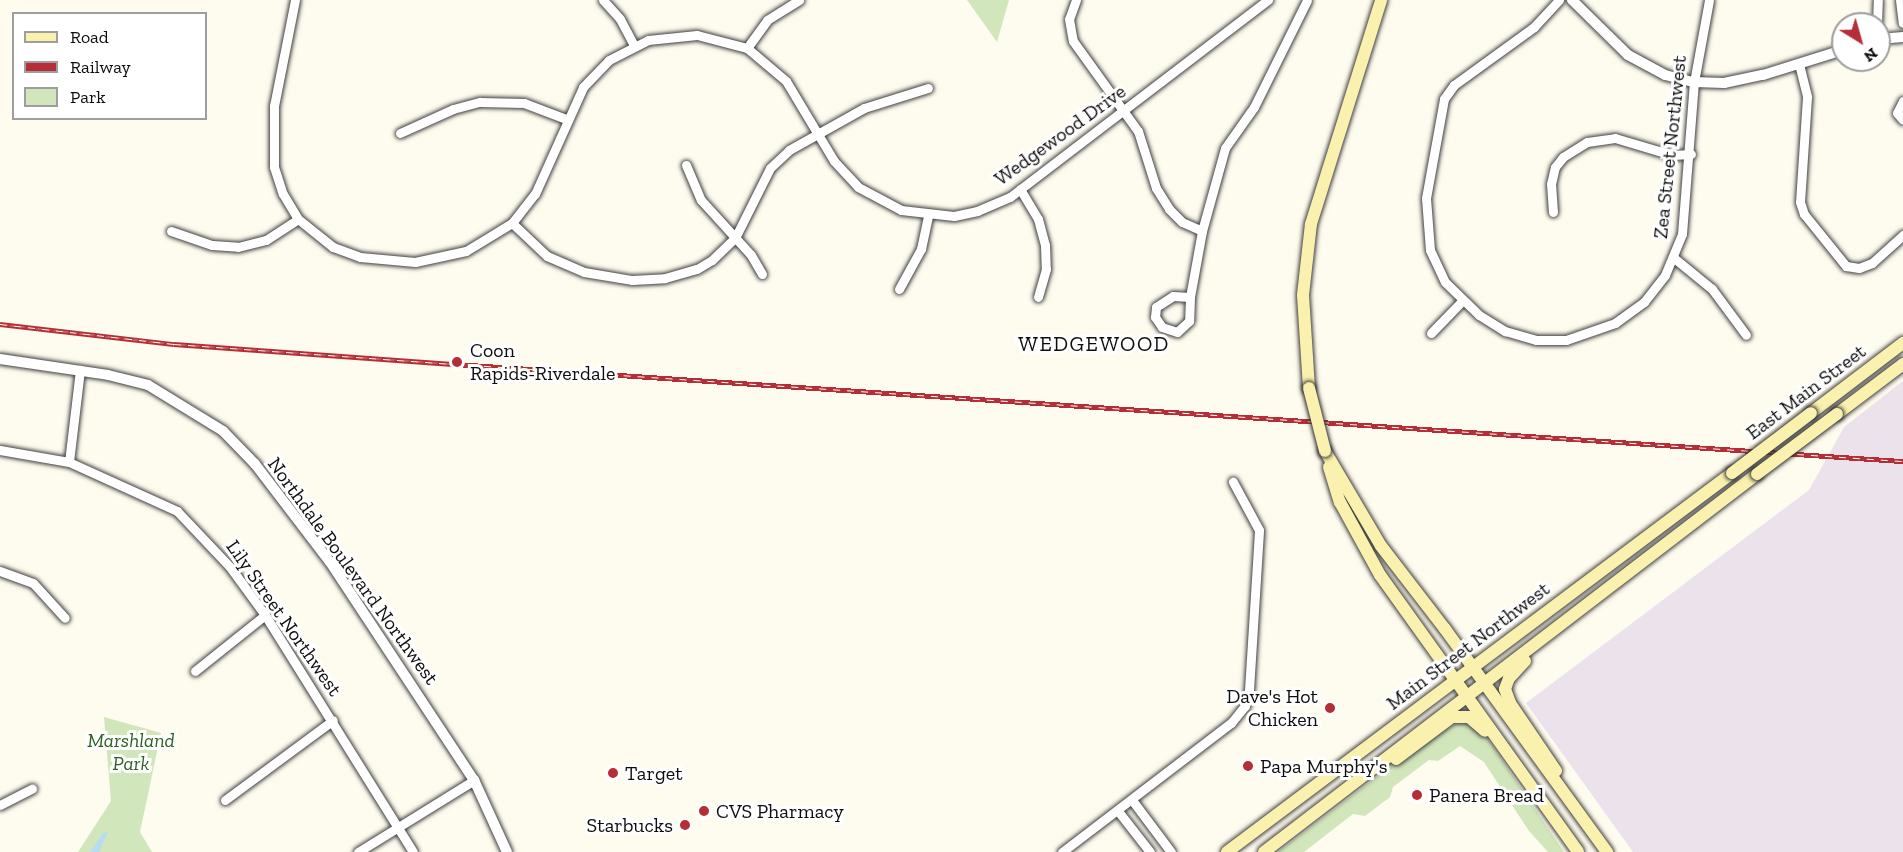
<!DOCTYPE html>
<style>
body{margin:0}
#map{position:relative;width:1903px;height:852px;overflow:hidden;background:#fefbef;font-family:"Zilla Slab",serif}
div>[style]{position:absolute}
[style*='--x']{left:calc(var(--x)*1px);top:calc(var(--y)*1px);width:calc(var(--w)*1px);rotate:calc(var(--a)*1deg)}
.industrial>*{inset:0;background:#ebe2ec}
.green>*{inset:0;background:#d1e6bb}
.water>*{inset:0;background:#b7dcf2}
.roads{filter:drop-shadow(0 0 2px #404040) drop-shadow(0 0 2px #404040)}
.minor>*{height:9px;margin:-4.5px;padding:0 4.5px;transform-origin:4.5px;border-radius:4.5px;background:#fff}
.tertiary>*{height:10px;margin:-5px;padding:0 5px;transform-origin:5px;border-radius:5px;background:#fff}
.secondary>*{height:12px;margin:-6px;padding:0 6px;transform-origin:6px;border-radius:6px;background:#faf1ae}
.rail>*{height:4.5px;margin-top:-2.25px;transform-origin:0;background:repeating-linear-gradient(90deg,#fff 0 7px,#b52e35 0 14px);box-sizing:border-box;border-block:2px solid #b52e35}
.bridges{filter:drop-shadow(0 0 2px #2f2f2f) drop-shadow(0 0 2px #2f2f2f)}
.secondary-bridge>*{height:12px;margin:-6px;padding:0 6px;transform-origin:6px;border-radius:6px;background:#faf1ae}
.dots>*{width:16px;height:16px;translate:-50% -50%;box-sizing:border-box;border:3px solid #fff;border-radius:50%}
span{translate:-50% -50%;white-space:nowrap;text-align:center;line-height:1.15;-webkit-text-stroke:6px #fff;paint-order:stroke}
.street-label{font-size:20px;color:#0d0d0d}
.poi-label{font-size:20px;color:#0d0d0d}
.left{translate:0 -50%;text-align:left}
.right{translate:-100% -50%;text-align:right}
.park-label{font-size:20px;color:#2f6122;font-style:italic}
.neighbourhood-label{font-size:21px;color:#0d0d0d;letter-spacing:1.5px}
.legend{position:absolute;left:12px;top:12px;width:195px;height:108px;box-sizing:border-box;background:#fff;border:2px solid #9e9e9e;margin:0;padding:8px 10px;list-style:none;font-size:18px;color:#0d0d0d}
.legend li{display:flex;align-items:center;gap:12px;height:30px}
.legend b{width:30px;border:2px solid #9e9e9e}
.north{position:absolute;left:1831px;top:12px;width:60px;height:60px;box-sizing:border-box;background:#fff;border:2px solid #9e9e9e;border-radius:50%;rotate:143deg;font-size:16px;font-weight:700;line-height:24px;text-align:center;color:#0d0d0d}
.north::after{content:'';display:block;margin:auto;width:21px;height:27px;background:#b52e35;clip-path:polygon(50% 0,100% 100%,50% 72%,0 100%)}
</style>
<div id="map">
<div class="industrial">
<i style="clip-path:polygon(1903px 381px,1903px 852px,1633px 852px,1526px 703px,1809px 490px,1844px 427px)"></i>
</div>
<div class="green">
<i style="clip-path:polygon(967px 0,1009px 0,997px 42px)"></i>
<i style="clip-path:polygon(104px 717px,161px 733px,140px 832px,152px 852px,78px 852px,111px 801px)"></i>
<i style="clip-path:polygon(1464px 720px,1479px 727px,1493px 746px,1564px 852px,1548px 852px,1529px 831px,1484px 762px,1460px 746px,1438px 761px,1429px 760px,1393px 787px,1390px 797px,1365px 816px,1353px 814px,1304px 852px,1278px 852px,1425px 740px)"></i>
</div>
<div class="water">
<i style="clip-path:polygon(108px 832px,99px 852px,90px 852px,103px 833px)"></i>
</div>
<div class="roads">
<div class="minor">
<i style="--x:295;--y:0;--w:108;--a:101.2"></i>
<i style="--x:274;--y:106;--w:61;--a:90"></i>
<i style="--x:274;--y:167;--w:28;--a:72"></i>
<i style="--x:283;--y:194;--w:29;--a:59"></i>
<i style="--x:298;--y:219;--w:45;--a:38.7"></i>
<i style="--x:333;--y:247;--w:29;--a:20"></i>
<i style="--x:360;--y:257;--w:55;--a:5.2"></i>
<i style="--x:415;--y:262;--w:52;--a:-12.2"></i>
<i style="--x:466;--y:251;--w:54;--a:-31.3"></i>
<i style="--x:512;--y:223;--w:37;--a:-52"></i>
<i style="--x:535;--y:194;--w:117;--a:-65.8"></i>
<i style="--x:583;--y:87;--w:37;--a:-46"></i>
<i style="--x:609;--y:60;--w:44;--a:-27.1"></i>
<i style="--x:648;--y:40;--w:49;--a:-5.8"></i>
<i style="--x:697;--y:35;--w:52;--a:14.6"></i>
<i style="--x:747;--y:48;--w:51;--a:40.2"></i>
<i style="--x:786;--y:81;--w:93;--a:59"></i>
<i style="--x:834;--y:161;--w:35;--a:47"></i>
<i style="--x:858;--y:187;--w:49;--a:28.1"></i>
<i style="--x:901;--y:210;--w:53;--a:6.5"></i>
<i style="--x:954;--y:216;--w:24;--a:-12"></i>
<i style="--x:977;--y:211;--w:36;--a:-23"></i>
<i style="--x:1010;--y:197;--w:325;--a:-37.4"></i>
<i style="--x:603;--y:0;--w:25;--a:48"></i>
<i style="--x:620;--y:19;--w:30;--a:62"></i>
<i style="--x:1076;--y:0;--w:20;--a:110"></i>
<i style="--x:1069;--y:19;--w:22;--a:80"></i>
<i style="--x:1073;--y:41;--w:111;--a:54.2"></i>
<i style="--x:1138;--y:131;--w:60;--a:72.5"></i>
<i style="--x:1156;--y:188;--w:25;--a:58"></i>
<i style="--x:1169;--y:209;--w:18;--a:45"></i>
<i style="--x:1182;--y:222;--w:22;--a:24"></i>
<i style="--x:1559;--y:0;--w:37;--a:133"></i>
<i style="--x:1534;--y:27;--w:99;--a:144.1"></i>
<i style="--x:1454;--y:85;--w:17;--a:126"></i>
<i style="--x:1444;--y:99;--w:101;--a:100.3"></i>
<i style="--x:1426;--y:198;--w:52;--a:85.6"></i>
<i style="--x:1430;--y:250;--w:35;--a:65"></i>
<i style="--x:1445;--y:282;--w:47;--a:44.1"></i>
<i style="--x:1479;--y:315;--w:31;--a:32"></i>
<i style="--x:1505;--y:331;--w:32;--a:16"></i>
<i style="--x:1536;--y:340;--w:30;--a:0"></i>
<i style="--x:1566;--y:340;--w:52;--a:-19.1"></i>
<i style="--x:1615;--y:323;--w:36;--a:-36"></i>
<i style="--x:1644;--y:302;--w:34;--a:-52"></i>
<i style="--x:1665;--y:275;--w:44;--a:-67.5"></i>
<i style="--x:1682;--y:234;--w:152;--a:-85.5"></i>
<i style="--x:1694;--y:82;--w:83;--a:-79.6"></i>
<i style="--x:1900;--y:0;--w:23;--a:83"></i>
<i style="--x:1877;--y:24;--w:24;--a:-88"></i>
<i style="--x:747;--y:48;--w:34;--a:-54"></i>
<i style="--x:767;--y:20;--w:38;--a:-32"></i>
<i style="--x:1799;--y:64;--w:34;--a:76"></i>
<i style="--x:1807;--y:97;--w:105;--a:93.8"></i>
<i style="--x:1800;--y:202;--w:13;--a:72"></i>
<i style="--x:1804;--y:214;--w:67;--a:51.1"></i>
<i style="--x:1846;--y:266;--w:13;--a:9"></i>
<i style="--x:1859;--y:268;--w:14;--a:-21"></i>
<i style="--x:1872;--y:263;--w:42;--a:-42.1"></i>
<i style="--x:1903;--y:101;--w:13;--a:117"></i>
<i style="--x:1897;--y:113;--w:9;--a:49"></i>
<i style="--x:400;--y:133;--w:58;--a:-24.4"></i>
<i style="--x:453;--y:109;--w:28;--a:-15"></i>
<i style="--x:480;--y:102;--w:44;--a:1.3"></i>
<i style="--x:524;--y:103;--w:45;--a:20.9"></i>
<i style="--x:686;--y:165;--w:38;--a:67"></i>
<i style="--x:701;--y:200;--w:74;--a:47.7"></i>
<i style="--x:751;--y:255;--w:22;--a:60"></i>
<i style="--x:1020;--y:189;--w:35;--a:59"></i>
<i style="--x:1038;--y:219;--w:27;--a:75"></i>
<i style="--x:1045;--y:245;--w:24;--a:88"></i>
<i style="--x:1046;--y:269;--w:29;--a:106"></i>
<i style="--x:1553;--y:212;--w:28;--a:-94"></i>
<i style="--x:1551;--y:184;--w:17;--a:-77"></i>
<i style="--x:1555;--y:167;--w:13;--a:-51"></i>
<i style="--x:1563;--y:157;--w:28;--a:-32"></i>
<i style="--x:1587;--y:142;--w:28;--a:-8"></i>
<i style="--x:1615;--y:138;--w:59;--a:16.6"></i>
<i style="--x:1672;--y:155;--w:19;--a:-3"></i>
<i style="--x:512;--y:223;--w:48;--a:43.3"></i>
<i style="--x:547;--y:256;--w:40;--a:23.4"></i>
<i style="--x:584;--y:272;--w:49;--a:9.5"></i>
<i style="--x:632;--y:280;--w:33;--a:-3"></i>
<i style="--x:665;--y:278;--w:33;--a:-16"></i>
<i style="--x:697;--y:269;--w:17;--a:-31"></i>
<i style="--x:712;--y:260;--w:32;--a:-44"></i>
<i style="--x:735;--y:238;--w:78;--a:-63.4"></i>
<i style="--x:770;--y:168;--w:26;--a:-43"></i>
<i style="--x:789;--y:150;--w:86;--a:-29.2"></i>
<i style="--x:864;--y:108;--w:67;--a:-17.4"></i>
<i style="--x:171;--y:231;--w:43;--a:18.9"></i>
<i style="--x:212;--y:245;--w:26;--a:4"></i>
<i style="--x:238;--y:247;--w:29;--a:-14"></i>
<i style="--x:266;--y:240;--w:38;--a:-33"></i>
<i style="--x:1674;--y:258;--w:49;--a:39.2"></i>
<i style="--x:1712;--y:289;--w:57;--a:53.5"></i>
<i style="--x:899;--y:289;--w:46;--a:-61.2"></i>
<i style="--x:921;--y:249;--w:34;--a:-78"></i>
<i style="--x:1173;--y:296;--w:17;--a:3"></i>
<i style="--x:1190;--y:297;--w:24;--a:92"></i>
<i style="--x:1189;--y:321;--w:16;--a:137"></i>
<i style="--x:1177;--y:332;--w:16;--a:-162"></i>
<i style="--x:1162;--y:327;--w:12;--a:-125"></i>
<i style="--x:1155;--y:317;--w:10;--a:-84"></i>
<i style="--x:1156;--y:307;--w:20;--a:-33"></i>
<i style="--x:1190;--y:297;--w:67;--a:-79.7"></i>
<i style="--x:1202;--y:231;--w:86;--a:-74.5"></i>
<i style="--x:1225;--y:148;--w:50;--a:-54.7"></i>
<i style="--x:1254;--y:107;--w:119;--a:-63.6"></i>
<i style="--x:1431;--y:333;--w:43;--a:-45.9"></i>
<i style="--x:0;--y:450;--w:70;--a:9.9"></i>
<i style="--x:69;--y:462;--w:119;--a:24.4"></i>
<i style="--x:177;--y:511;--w:77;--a:46.6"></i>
<i style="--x:230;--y:567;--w:59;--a:53.9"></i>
<i style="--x:265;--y:615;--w:279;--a:58"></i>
<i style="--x:69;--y:462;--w:93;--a:-83.2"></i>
<i style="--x:0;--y:571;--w:35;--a:20"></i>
<i style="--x:33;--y:583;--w:47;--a:47.6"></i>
<i style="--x:195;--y:671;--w:90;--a:-38.7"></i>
<i style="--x:225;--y:800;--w:134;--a:-36.5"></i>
<i style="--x:1132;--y:800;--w:65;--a:53.1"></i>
<i style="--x:0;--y:805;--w:36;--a:-27"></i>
<i style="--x:1118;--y:811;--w:52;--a:52"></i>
<i style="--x:358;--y:852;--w:137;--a:-31.8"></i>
<i style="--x:1062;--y:852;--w:213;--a:-37.4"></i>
<i style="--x:1231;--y:723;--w:22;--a:-51"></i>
<i style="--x:1245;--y:706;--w:16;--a:-76"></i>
<i style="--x:1249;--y:690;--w:160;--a:-86.4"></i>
<i style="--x:1259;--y:530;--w:55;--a:-118.4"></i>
</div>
<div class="tertiary">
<i style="--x:1572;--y:0;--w:78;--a:44.5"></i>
<i style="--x:1628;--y:55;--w:42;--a:28.4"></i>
<i style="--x:1665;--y:75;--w:30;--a:14"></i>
<i style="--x:1694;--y:82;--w:30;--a:2"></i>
<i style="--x:1724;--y:83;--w:40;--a:-12"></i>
<i style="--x:1763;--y:75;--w:84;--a:-17.4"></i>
<i style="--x:1879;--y:39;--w:24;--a:-5"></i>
<i style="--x:0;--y:359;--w:109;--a:8.4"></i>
<i style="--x:108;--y:375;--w:41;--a:14"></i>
<i style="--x:148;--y:385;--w:88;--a:31.5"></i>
<i style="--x:223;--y:431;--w:46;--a:45.9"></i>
<i style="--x:255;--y:464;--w:123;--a:52.6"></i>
<i style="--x:330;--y:562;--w:261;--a:56.6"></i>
<i style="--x:474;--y:780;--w:79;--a:65.4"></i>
</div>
<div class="secondary">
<i style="--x:1309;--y:388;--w:93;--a:-93.7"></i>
<i style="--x:1303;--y:295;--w:71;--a:-83.6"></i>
<i style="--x:1311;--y:224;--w:235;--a:-72.6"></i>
<i style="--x:1811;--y:413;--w:116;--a:-37.3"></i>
<i style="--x:1837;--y:414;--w:83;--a:-37.1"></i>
<i style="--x:1325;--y:451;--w:110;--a:59.5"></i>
<i style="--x:1381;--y:546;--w:105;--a:52.4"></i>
<i style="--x:1445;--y:629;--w:276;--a:54"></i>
<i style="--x:1329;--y:467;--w:37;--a:73"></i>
<i style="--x:1340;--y:502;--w:83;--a:61.3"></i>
<i style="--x:1380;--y:575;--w:340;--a:54.4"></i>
<i style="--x:1525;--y:661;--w:23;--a:133"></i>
<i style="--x:1509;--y:678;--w:12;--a:110"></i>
<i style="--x:1505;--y:689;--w:15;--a:70"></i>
<i style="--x:1510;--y:703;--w:82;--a:55.9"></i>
<i style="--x:1396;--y:759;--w:70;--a:-36.9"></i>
<i style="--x:1452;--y:717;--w:17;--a:0"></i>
<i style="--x:1469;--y:717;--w:21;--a:41"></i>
<i style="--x:1227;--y:852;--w:631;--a:-36.89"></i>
<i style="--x:1264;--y:852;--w:621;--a:-37.48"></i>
</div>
</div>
<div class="rail">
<i style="--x:0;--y:324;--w:175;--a:6.6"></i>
<i style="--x:174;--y:344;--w:283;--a:4.1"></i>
<i style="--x:456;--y:364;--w:1450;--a:3.84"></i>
</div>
<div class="bridges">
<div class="secondary-bridge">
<i style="--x:1309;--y:388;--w:65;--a:75.7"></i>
<i style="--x:1732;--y:473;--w:99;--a:-37.2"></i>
<i style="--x:1757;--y:474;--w:100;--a:-36.9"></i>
</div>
</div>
<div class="dots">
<i style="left:457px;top:362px;background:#b52e35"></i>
<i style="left:1330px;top:708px;background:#b52e35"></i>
<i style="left:1248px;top:766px;background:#b52e35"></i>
<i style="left:613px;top:773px;background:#b52e35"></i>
<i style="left:1417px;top:795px;background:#b52e35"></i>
<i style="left:704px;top:811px;background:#b52e35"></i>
<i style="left:685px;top:825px;background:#b52e35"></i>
</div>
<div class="street-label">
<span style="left:1060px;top:135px;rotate:-36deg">Wedgewood Drive</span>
<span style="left:1670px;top:147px;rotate:-84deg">Zea Street Northwest</span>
<span style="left:1806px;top:392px;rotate:-37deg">East Main Street</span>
<span style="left:353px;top:571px;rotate:54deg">Northdale Boulevard Northwest</span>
<span style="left:284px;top:618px;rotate:55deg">Lily Street Northwest</span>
<span style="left:1468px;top:646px;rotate:-37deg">Main Street Northwest</span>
</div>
<div class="poi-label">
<span class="left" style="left:470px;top:362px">Coon<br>Rapids-Riverdale</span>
<span class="right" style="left:1318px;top:708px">Dave's Hot<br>Chicken</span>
<span class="left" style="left:1260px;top:766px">Papa Murphy's</span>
<span class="left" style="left:625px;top:773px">Target</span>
<span class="left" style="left:1429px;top:795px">Panera Bread</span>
<span class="left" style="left:716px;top:811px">CVS Pharmacy</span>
<span class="right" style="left:673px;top:825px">Starbucks</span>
</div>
<div class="park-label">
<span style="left:131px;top:752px">Marshland<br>Park</span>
</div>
<div class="neighbourhood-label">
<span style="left:1094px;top:344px">WEDGEWOOD</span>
</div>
<ul class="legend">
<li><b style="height:8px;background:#faf1ae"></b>Road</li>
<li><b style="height:8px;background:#b52e35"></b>Railway</li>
<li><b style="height:16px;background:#d1e6bb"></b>Park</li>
</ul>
<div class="north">N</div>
</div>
